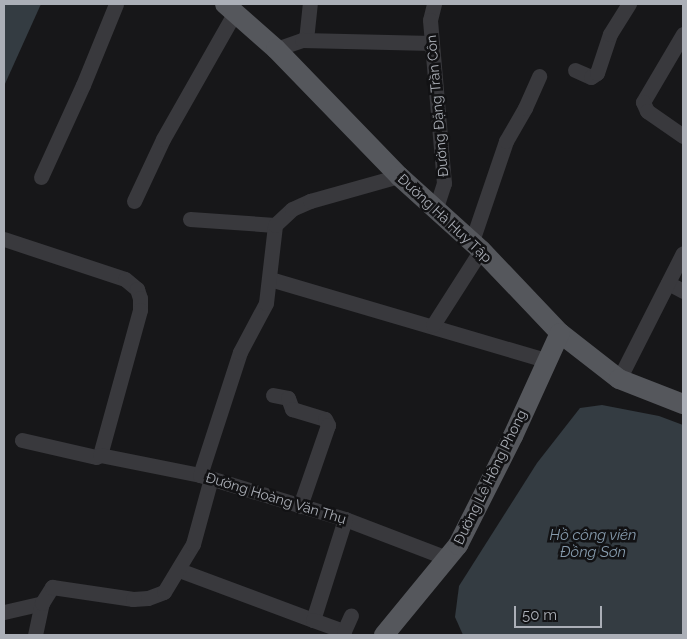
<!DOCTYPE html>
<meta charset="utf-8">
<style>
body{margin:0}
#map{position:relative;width:687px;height:639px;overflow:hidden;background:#171719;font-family:Raleway,sans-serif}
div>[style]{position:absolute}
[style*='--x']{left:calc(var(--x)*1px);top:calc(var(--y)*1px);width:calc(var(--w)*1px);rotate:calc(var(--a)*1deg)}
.water>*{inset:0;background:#343c42}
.minor>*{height:15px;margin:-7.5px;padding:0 7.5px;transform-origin:7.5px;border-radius:7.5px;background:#39393d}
.major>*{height:20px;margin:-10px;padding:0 10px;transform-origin:10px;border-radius:10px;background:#55575c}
span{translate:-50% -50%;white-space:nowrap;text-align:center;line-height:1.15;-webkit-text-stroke:5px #121214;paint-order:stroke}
.street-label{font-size:14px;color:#abafb7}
.water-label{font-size:15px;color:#869bad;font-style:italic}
.frame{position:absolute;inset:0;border:5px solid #abafb7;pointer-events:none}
.scale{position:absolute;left:514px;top:606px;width:88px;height:22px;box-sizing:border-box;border:2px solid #abafb7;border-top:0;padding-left:6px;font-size:15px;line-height:18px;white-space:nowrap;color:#abafb7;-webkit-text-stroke:4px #121214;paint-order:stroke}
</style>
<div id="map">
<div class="water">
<i style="clip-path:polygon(4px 4px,41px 4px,4px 86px)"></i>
<i style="clip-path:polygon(602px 405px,659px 416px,683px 425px,683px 635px,463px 635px,455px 617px,459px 586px,537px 463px,580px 408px)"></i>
</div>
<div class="minor">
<i style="--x:434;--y:4;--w:16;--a:104"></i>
<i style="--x:430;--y:20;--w:164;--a:85.1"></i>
<i style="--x:444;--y:183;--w:25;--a:108"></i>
<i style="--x:683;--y:34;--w:79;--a:120.5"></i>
<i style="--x:643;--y:102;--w:10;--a:66"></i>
<i style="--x:647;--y:111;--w:44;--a:34.8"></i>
<i style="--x:306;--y:40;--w:36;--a:-84"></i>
<i style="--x:276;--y:49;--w:28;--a:-19"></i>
<i style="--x:302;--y:40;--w:130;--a:1.3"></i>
<i style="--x:575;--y:70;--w:17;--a:24"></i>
<i style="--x:591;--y:77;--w:7;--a:-34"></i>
<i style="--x:597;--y:73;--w:41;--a:-71.6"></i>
<i style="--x:610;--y:34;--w:36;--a:-58"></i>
<i style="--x:41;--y:177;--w:101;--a:-65.5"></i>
<i style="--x:83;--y:85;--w:87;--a:-67.8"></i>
<i style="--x:134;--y:201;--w:68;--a:-64.9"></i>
<i style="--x:163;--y:139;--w:146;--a:-60.4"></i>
<i style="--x:190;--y:219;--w:85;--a:4"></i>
<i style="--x:4;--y:239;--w:127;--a:18.3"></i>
<i style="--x:125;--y:279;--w:16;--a:40"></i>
<i style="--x:137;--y:289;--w:9;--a:72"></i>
<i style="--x:140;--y:298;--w:12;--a:90"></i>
<i style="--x:140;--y:310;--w:150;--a:105.4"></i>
<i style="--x:100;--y:455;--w:4;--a:153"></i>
<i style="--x:96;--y:457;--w:76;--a:-167.1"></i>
<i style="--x:472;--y:241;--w:106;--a:-71.2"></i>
<i style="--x:506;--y:141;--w:38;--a:-60"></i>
<i style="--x:525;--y:108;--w:35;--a:-66"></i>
<i style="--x:270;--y:279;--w:287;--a:16.4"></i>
<i style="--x:668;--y:283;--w:17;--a:28"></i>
<i style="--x:433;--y:325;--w:89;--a:-57.4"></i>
<i style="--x:619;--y:379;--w:141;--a:-63.1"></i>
<i style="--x:273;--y:395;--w:15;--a:11"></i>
<i style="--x:288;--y:398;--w:12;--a:70"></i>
<i style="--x:292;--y:409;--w:34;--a:17"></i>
<i style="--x:325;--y:419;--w:7;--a:63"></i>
<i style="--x:328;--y:425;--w:86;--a:109.1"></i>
<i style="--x:100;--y:455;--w:102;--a:11.3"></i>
<i style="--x:200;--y:475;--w:152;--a:16.9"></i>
<i style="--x:345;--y:519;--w:109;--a:20.9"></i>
<i style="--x:200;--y:475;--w:129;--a:-72"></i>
<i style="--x:240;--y:352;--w:55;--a:-62"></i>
<i style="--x:266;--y:303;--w:79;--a:-83.4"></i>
<i style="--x:275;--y:225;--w:23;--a:-43"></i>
<i style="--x:292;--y:209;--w:20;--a:-24"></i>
<i style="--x:310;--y:201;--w:92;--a:-15.7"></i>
<i style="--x:179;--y:570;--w:143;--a:20.5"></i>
<i style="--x:313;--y:620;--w:106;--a:-72.4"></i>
<i style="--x:4;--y:612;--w:39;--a:-13"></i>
<i style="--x:313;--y:620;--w:33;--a:20"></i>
<i style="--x:344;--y:631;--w:17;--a:-66"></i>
<i style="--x:35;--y:635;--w:33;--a:-78"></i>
<i style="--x:42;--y:603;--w:19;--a:-58"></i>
<i style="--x:52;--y:587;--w:82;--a:8.4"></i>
<i style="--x:133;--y:599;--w:15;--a:-4"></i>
<i style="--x:148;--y:598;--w:17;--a:-21"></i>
<i style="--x:164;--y:592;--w:56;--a:-58.9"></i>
<i style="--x:193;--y:544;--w:68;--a:-74.7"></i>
</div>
<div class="major">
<i style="--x:225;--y:4;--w:68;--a:41.4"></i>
<i style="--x:276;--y:49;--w:177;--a:45.9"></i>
<i style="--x:399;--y:176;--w:110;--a:42.1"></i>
<i style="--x:481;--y:250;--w:115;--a:46.4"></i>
<i style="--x:560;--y:333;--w:75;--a:37.9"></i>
<i style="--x:619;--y:379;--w:69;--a:21.3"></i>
<i style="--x:384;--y:635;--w:117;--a:-50.6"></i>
<i style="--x:458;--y:545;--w:122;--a:-63.2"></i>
<i style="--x:513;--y:436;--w:113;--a:-65.5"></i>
</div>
<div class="street-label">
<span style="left:437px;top:106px;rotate:-95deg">Đường Đặng Trần Côn</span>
<span style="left:445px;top:218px;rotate:43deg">Đường Hà Huy Tập</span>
<span style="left:490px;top:477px;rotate:-64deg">Đường Lê Hồng Phong</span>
<span style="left:276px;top:498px;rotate:17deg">Đường Hoàng Văn Thụ</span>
</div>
<div class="water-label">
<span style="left:593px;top:544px">Hồ công viên<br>Đồng Sơn</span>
</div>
<div class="frame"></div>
<div class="scale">50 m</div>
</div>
